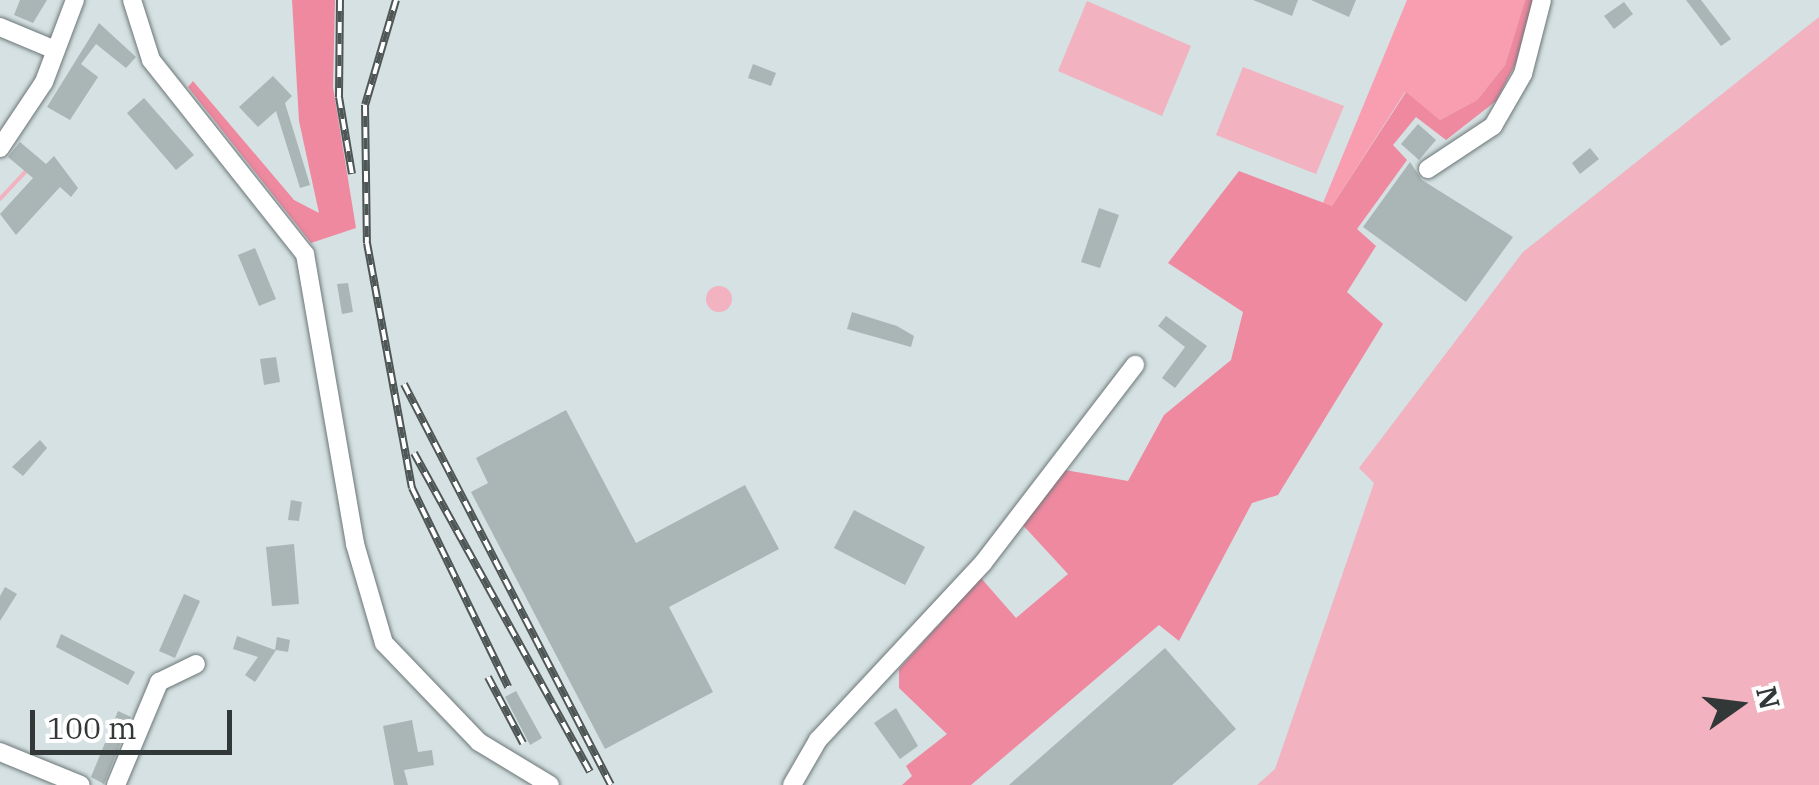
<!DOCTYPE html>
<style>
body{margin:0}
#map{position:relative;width:1819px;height:785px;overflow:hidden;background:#d5e1e2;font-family:"IBM Plex Serif",serif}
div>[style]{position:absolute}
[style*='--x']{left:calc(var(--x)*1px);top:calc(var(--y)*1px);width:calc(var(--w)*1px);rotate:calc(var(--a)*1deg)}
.green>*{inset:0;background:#f99db1}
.forest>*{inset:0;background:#ef89a0}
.water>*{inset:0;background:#f2b2bf}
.round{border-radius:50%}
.stream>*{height:4px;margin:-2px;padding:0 2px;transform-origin:2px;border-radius:2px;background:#f2b2bf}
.building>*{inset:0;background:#aab5b6}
.roads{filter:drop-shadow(0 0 2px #6c7677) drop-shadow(0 0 2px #6c7677)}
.minor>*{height:18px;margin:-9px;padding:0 9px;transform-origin:9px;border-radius:9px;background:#fff}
.rail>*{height:8px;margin-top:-4px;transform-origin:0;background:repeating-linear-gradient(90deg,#fff 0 11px,#4f5656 0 22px);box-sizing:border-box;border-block:2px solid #4f5656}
span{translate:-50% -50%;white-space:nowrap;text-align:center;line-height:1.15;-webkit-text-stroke:10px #fff;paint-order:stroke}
.north{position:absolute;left:1689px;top:655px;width:100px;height:100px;-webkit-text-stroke:8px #fff;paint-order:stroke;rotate:76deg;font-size:28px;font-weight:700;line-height:40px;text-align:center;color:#323737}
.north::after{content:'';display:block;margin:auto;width:35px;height:45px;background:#323737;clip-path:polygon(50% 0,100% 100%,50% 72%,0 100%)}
.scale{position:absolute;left:30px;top:710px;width:202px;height:45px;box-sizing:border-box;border:5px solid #323737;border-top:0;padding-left:12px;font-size:30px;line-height:35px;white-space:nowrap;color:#323737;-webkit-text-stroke:8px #fff;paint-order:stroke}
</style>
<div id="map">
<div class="green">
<i style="clip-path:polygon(1407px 0,1525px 0,1505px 65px,1477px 100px,1440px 120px,1405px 92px,1332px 206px,1323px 203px)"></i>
</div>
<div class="forest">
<i style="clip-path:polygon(292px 0,335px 0,333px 87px,356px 228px,311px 243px,188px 87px,193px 81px,294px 200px,319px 213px,299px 121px)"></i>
<i style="clip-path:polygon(1525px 0,1533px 0,1516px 63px,1496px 101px,1446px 140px,1416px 117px,1393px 145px,1407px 160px,1357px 229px,1376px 246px,1347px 292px,1383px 324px,1278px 495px,1252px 503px,1179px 641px,1159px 625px,971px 785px,902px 785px,912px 776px,906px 766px,947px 734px,899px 688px,899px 669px,981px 578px,1016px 618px,1068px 574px,1021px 523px,1065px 470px,1128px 481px,1164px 415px,1231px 360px,1243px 312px,1168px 263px,1239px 171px,1332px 206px,1406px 92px,1440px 120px,1477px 100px,1505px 65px)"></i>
</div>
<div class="water">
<i style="clip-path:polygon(1087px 1px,1191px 46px,1162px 116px,1058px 71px)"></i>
<i style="clip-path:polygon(1819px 17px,1819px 785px,1257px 785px,1275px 769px,1374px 483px,1359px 468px,1523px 252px)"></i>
<i style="clip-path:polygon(1243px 67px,1344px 106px,1316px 174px,1216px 135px)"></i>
<i class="round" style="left:706px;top:286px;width:26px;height:26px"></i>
</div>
<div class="stream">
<i style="--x:0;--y:199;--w:40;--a:-47"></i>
</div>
<div class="building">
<i style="clip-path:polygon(20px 0,47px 0,33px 23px,14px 15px)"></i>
<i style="clip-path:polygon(1253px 0,1298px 0,1292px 16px)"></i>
<i style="clip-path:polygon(1311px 0,1356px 0,1349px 17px)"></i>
<i style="clip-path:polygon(1686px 0,1701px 0,1731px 39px,1721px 46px)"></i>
<i style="clip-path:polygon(1624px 2px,1633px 14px,1614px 29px,1604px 16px)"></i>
<i style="clip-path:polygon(99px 23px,136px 57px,126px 68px,96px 44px,81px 64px,98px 77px,70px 120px,47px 107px)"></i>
<i style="clip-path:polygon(753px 64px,776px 73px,771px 86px,748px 78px)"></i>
<i style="clip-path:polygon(273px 76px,292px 96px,285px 103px,310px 185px,300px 188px,276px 111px,258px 127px,239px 107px)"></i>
<i style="clip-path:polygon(144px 98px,194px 155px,176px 170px,127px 113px)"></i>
<i style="clip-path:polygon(1418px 124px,1436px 140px,1419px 160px,1401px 144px)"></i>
<i style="clip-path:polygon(20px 142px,46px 164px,54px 156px,78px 188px,71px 197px,60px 187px,16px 235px,0 214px,33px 178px,8px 157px)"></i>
<i style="clip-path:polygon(1590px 148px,1599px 159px,1580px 174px,1572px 163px)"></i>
<i style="clip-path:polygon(1410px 162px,1422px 180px,1513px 237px,1466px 302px,1363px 227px)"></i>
<i style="clip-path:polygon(1099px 208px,1119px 215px,1100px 268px,1081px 262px)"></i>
<i style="clip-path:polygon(255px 248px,276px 299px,259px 306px,238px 255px)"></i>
<i style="clip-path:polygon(348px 283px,353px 312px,342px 314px,337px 284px)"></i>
<i style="clip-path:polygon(852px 312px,897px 326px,914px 336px,911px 347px,847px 329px)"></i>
<i style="clip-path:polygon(1166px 316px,1207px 346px,1175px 388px,1162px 378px,1185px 347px,1158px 326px)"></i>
<i style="clip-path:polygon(276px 357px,280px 382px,264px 385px,260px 359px)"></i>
<i style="clip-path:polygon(566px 410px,636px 543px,745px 485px,779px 549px,669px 607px,713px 692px,605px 749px,471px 492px,488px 483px,476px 458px)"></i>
<i style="clip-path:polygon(40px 440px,47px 448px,23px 476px,12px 467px)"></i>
<i style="clip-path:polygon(291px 500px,302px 502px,299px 521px,288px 520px)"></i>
<i style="clip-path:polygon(854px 510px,925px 547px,905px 585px,834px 548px)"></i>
<i style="clip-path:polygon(294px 544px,299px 604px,272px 606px,266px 547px)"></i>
<i style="clip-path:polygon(5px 587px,17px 594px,0 621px,0 596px)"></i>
<i style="clip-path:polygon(184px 594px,200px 601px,175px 658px,159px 651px)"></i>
<i style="clip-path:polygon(61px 634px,135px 672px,128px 685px,56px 647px)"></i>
<i style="clip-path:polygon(237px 636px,275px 650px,277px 637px,290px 640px,288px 652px,276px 650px,255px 682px,245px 675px,258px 657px,233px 649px)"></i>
<i style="clip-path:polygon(1165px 648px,1236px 729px,1172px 785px,1009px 785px)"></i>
<i style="clip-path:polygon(516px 691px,542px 738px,530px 745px,505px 697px)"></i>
<i style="clip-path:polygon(896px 708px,918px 746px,900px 759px,874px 723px)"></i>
<i style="clip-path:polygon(118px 711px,131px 717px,104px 784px,91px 777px)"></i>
<i style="clip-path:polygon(412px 720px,418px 752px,432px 750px,434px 765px,404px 770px,408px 785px,394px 785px,383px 726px)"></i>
</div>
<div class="roads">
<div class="minor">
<i style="--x:132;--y:0;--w:63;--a:72.4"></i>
<i style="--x:151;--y:60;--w:248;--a:51.6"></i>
<i style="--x:305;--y:254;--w:294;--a:80.2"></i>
<i style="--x:355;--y:544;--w:103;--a:73.7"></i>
<i style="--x:384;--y:643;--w:137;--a:46.2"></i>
<i style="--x:479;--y:742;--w:83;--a:31.2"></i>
<i style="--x:0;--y:27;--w:60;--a:22.7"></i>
<i style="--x:0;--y:148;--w:79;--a:-56.3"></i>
<i style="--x:44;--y:82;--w:88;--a:-69.3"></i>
<i style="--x:1428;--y:169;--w:78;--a:-33.5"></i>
<i style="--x:1493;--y:126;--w:60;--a:-60"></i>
<i style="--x:1523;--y:74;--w:76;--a:-75.6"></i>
<i style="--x:0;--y:752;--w:87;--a:22.2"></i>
<i style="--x:116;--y:785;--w:112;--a:-67.3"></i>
<i style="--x:159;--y:682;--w:41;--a:-25.9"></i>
<i style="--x:792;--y:785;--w:52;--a:-60"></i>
<i style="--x:818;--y:740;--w:242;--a:-47"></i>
<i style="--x:983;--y:563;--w:250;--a:-52.5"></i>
</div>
</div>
<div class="rail">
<i style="--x:340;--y:0;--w:97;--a:90.6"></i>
<i style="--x:339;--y:97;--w:78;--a:80.4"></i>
<i style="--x:396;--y:0;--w:109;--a:106.4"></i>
<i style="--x:365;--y:105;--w:138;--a:89.2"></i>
<i style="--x:367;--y:243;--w:249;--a:79.6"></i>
<i style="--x:412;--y:488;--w:221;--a:64.2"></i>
<i style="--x:404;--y:384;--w:451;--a:62.7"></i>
<i style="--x:414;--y:453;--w:364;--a:61.1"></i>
<i style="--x:488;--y:677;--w:75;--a:62.1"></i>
</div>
<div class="north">N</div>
<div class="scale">100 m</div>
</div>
